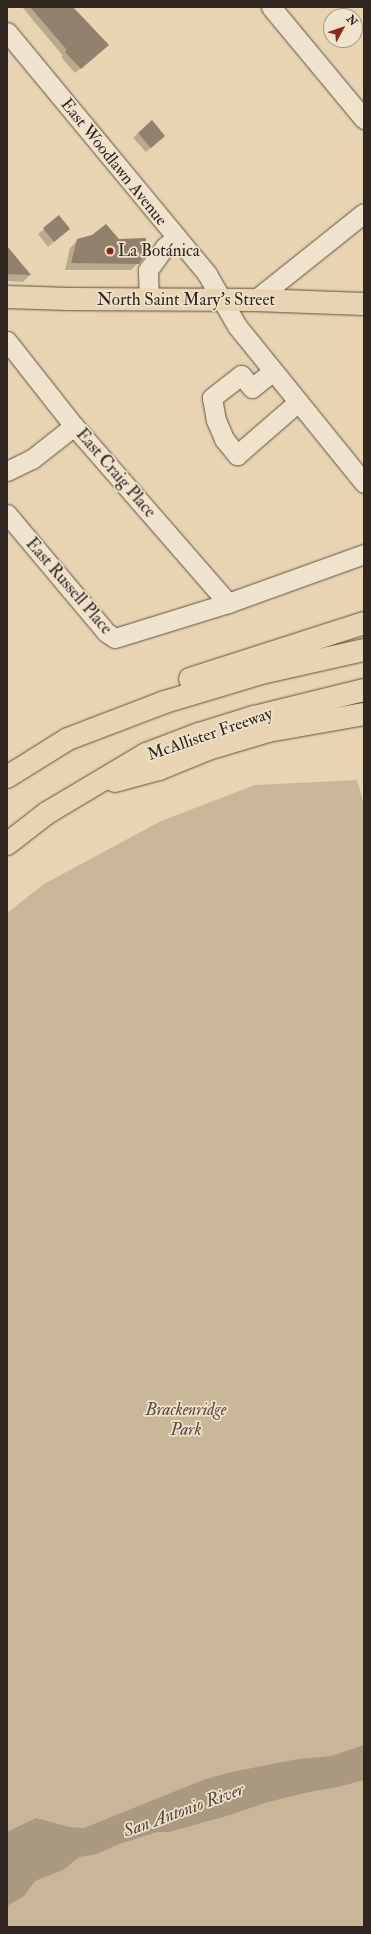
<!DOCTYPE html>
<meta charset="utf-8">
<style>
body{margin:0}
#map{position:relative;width:371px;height:1934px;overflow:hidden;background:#e8d4b2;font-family:"IM FELL Double Pica",serif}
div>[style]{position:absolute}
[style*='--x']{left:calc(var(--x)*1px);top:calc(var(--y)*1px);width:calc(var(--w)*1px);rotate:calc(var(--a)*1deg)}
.green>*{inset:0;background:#c9b699}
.water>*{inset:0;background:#aa9880}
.shadow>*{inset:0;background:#0003}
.building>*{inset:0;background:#90806c}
.roads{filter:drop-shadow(0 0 1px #5f5144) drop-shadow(0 0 1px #5f5144)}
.minor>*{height:19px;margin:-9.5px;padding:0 9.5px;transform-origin:9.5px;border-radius:9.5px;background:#f0e3cd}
.major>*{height:22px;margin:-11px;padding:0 11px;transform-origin:11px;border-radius:11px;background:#e8d4b2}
.highway>*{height:22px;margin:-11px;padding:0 11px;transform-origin:11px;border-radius:11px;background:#e8d4b2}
.dots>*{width:11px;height:11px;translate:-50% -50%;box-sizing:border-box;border:2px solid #f0e3cd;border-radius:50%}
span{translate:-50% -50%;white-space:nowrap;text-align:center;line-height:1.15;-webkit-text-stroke:3.5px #f0e3cd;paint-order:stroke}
.street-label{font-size:17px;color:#312520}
.poi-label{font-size:17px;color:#312520}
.left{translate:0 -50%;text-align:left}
.park-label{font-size:17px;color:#57493e;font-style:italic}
.water-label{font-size:18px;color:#55483d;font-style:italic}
.frame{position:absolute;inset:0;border:8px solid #312520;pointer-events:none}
.north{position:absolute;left:323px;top:8px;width:40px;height:40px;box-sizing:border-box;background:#f0e3cd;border:1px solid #a49788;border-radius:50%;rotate:50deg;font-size:11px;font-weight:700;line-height:16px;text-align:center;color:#312520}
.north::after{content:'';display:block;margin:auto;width:14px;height:18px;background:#8f2418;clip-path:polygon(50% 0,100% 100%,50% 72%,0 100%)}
</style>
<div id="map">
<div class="green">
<i style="clip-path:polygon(357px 780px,364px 805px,364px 1927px,7px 1927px,7px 913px,44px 884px,161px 821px,255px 785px)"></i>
</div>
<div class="water">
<i style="clip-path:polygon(364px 1745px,364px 1780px,338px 1787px,314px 1791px,268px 1802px,230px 1815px,169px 1832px,157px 1832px,119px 1844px,97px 1854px,79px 1857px,63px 1870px,35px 1881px,24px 1896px,7px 1906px,7px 1832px,36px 1818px,69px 1827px,84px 1828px,203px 1780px,231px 1772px,298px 1759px,331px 1756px)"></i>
</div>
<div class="shadow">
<i style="clip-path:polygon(22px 7px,72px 7px,102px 50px,75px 73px,61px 57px,63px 56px)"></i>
<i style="clip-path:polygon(138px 133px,159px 141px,146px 152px,133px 138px)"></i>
<i style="clip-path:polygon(59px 217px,69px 229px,48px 247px,38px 234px)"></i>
<i style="clip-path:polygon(78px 240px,138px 263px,131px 270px,65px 270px,70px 248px)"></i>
<i style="clip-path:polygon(7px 247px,30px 275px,23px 282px,7px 281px)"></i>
</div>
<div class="building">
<i style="clip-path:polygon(30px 7px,73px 7px,109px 45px,81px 69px,65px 52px,67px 50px)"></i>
<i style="clip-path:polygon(152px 120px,165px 136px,151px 148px,138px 133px)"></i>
<i style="clip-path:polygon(59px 215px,70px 229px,54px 242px,43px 228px)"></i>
<i style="clip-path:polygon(106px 224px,119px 239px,146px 238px,146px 254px,139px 264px,71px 263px,77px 239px,92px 235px)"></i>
<i style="clip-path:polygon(7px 246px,31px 275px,7px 274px)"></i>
</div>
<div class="roads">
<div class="minor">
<i style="--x:271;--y:7;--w:146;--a:50.3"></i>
<i style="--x:7;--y:32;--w:314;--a:50.4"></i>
<i style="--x:207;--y:274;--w:60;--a:60"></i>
<i style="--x:237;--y:326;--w:202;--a:51"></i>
<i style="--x:149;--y:300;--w:30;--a:-92"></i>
<i style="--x:148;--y:270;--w:29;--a:-54"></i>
<i style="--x:165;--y:247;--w:15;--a:-42"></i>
<i style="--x:255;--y:300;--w:139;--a:-38.6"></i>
<i style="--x:7;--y:341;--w:108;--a:51.8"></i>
<i style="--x:74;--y:426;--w:235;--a:49"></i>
<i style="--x:273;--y:371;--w:27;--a:141"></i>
<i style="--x:252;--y:388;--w:17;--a:-130"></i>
<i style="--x:241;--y:375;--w:37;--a:142"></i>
<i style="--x:212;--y:398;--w:22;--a:80"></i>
<i style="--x:216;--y:420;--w:21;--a:67"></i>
<i style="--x:224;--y:439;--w:21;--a:51"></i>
<i style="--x:237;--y:455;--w:81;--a:-41"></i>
<i style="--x:7;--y:471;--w:28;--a:-26"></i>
<i style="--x:32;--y:459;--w:53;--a:-38.2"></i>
<i style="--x:7;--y:514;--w:155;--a:50"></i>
<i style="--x:107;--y:633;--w:9;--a:32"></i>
<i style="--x:115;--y:638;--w:118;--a:-17.2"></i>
<i style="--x:228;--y:603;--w:145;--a:-19.8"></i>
</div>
<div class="major">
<i style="--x:7;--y:297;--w:62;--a:1.8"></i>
<i style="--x:69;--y:299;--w:186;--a:0.3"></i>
<i style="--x:255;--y:300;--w:109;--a:2.1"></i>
</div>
<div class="highway">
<i style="--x:190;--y:679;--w:183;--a:-17.8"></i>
<i style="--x:7;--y:777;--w:72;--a:-31.9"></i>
<i style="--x:68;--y:739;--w:104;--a:-20.9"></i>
<i style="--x:165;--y:702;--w:100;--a:-16.8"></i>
<i style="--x:261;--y:673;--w:106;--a:-12.6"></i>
<i style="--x:115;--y:781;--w:46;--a:-15.3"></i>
<i style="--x:159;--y:769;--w:53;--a:-22.2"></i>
<i style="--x:208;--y:749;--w:63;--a:-16.7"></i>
<i style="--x:268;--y:731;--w:97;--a:-10"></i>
<i style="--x:7;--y:844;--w:51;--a:-37.8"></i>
<i style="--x:47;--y:813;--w:115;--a:-30.8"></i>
<i style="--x:146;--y:754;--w:57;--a:-20.7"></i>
<i style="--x:199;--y:734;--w:58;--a:-17.2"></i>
<i style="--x:254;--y:717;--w:113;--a:-13.8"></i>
</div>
</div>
<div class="dots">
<i style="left:110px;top:251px;background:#8f2418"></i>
</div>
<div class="street-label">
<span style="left:114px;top:162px;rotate:51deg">East Woodlawn Avenue</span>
<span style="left:186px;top:300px">North Saint Mary's Street</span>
<span style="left:116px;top:473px;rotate:49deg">East Craig Place</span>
<span style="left:69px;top:586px;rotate:49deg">East Russell Place</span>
<span style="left:210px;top:734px;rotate:-19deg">McAllister Freeway</span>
</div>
<div class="poi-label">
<span class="left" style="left:118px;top:251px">La Botánica</span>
</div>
<div class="park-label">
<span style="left:186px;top:1420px">Brackenridge<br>Park</span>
</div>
<div class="water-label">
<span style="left:184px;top:1811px;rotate:-20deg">San Antonio River</span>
</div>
<div class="frame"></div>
<div class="north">N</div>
</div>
